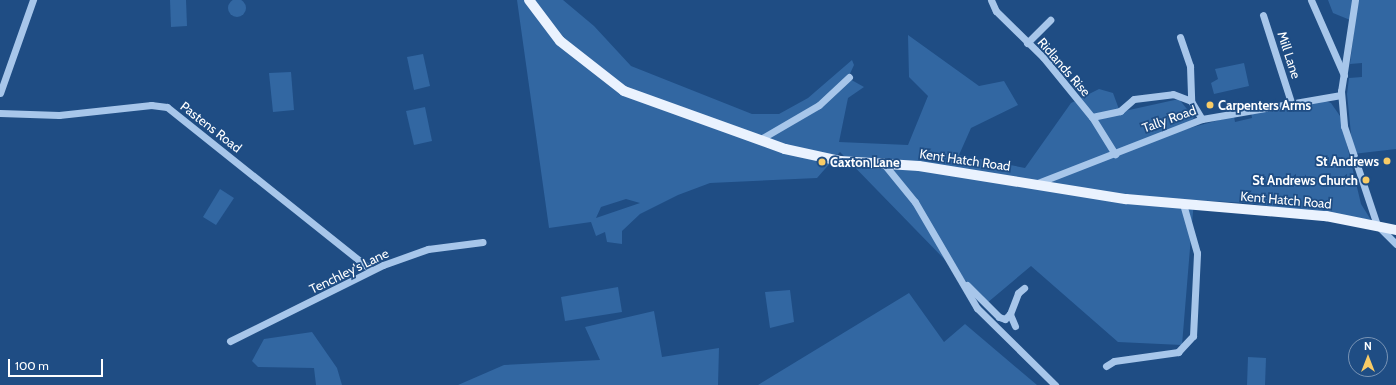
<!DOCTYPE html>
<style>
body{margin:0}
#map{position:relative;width:1396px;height:385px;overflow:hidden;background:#1f4d84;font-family:Cabin,sans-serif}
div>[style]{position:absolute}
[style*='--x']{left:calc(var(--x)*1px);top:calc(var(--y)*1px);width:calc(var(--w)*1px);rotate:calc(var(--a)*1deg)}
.green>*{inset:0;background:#3267a2}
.round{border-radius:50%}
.minor>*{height:7px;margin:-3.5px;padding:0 3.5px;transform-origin:3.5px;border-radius:3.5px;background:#a7c6ea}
.major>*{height:10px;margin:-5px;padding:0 5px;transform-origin:5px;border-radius:5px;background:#eaf2fe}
.dots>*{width:11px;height:11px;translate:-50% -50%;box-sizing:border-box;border:2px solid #1f4d84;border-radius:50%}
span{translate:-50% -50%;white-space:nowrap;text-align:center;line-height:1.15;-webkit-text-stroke:3.5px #1f4d84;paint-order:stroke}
.street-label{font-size:13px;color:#fff}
.poi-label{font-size:13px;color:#fff;font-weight:700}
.left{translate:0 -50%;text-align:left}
.right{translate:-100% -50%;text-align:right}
.north{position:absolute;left:1348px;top:337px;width:40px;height:40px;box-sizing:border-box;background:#1f4d84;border:1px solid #7994b5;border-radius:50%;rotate:0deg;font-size:11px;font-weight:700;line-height:16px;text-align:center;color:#fff}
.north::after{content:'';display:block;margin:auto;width:14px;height:18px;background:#f8cb66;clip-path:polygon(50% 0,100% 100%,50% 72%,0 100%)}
.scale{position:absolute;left:8px;top:359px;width:95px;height:18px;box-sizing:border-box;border:2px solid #fff;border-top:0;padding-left:5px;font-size:12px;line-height:14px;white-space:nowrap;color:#fff;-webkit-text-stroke:3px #1f4d84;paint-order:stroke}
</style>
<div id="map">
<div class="green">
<i class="round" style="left:228px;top:-1px;width:18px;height:18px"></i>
<i style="clip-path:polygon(170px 0,186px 0,187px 26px,171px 27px)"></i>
<i style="clip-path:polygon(evenodd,517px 0,563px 0,594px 26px,631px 66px,752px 114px,779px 114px,808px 98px,852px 60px,854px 65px,848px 78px,864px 87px,848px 98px,839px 142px,908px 145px,928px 96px,909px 77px,908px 35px,979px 86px,1004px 81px,1018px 105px,971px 128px,959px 155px,1025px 168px,1071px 103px,1099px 89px,1113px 93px,1120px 112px,1179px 99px,1194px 118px,1184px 125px,1186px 129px,1234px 116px,1235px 122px,1252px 118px,1251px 112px,1323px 100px,1331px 103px,1340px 116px,1361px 204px,1371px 220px,1246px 203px,1194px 200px,1182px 345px,1118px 342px,1031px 266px,987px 303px,840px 152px,817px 178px,710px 183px,678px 195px,640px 214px,622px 231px,622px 244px,607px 242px,605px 232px,596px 236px,591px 222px,549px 228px,517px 0,626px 199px,640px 203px,596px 218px,601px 207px,626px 199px)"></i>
<i style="clip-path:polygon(1328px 0,1396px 0,1396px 149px,1353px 154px,1347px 94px,1349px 78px,1362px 77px,1362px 63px,1350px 64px,1355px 22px,1333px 13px)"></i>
<i style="clip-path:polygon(423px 54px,430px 86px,414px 90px,407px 57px)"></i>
<i style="clip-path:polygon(1244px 63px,1249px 86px,1214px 94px,1211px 83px,1218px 79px,1215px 69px)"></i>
<i style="clip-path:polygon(291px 72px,294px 110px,273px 112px,269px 73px)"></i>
<i style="clip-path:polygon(425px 107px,432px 141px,414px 145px,406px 111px)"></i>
<i style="clip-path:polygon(220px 189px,234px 198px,216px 225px,203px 217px)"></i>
<i style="clip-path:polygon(618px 287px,622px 312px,565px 321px,561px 297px)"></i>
<i style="clip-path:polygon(790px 290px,794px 322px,770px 328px,765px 292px)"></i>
<i style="clip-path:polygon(909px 293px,944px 342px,965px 324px,1037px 385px,758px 385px)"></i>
<i style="clip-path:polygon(654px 311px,662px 357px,719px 348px,718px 385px,458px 385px,504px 365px,600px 360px,585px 327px)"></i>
<i style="clip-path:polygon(312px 332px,337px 368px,342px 385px,316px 385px,314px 368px,258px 367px,252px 361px,264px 339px)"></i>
<i style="clip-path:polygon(1248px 357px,1266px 358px,1265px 385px,1247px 385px)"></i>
</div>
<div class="minor">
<i style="--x:991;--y:0;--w:12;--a:66"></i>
<i style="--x:996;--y:11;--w:66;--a:44.4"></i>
<i style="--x:1043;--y:57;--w:77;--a:50.8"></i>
<i style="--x:1092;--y:117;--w:44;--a:58.1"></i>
<i style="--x:1311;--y:0;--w:82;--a:66.3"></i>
<i style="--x:1355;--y:0;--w:92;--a:98.7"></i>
<i style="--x:1341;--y:91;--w:35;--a:85"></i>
<i style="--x:1344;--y:126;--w:104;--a:71.6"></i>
<i style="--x:1377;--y:225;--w:27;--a:45"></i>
<i style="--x:1263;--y:15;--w:91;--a:72.2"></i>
<i style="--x:1180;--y:37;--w:31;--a:71"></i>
<i style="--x:1190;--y:66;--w:35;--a:88"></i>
<i style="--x:1027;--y:43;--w:33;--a:-45"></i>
<i style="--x:0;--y:93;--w:99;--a:-70.5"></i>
<i style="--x:0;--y:113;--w:59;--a:1.9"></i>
<i style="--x:59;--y:115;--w:93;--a:-6.2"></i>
<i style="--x:151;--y:105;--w:16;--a:7"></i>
<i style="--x:167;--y:107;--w:261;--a:38.6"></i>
<i style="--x:1092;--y:117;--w:29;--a:-12"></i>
<i style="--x:1120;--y:111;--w:18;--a:-41"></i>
<i style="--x:1134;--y:99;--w:39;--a:-7"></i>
<i style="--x:1173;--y:94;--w:19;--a:21"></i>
<i style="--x:1191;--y:101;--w:21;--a:59"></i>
<i style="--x:759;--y:140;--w:69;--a:-30.3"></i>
<i style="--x:819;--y:105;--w:41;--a:-43"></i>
<i style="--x:884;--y:164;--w:49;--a:50.8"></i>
<i style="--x:915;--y:202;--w:123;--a:59.7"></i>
<i style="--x:977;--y:308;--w:110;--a:44.6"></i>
<i style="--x:1035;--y:184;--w:179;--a:-21.3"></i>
<i style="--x:1202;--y:119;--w:141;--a:-9.8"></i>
<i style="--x:967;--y:285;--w:45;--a:45"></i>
<i style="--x:999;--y:317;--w:6;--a:18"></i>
<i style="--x:1005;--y:319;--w:7;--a:-45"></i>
<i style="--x:1015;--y:326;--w:13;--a:-113"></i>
<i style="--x:1010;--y:314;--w:22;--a:-69"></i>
<i style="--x:1018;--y:293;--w:8;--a:-40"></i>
<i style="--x:230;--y:341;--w:171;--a:-26.4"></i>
<i style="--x:383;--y:265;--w:48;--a:-19.6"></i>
<i style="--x:428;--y:249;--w:55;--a:-7.3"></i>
<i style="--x:1106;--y:366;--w:9;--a:-32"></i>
<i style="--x:1114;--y:361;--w:65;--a:-8"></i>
<i style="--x:1178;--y:352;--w:22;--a:-47"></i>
<i style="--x:1193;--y:336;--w:83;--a:-87.2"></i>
<i style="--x:1197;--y:253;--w:51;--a:-105.9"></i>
</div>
<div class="major">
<i style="--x:529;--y:0;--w:51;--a:52.9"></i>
<i style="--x:560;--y:41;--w:81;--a:38"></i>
<i style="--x:624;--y:91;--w:171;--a:19.8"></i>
<i style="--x:785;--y:149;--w:56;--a:12.3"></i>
<i style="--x:840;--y:161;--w:79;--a:3.6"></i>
<i style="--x:919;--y:166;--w:210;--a:9.1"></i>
<i style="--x:1126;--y:199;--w:201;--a:4.9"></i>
<i style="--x:1326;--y:216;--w:71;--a:11.3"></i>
</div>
<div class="dots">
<i style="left:1210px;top:105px;background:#f8cb66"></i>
<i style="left:1387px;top:161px;background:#f8cb66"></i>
<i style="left:822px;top:162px;background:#f8cb66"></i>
<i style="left:1366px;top:180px;background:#f8cb66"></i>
</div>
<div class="street-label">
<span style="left:1289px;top:55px;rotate:72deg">Mill Lane</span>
<span style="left:1064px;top:67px;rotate:49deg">Ridlands Rise</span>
<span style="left:1169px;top:119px;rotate:-20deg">Tally Road</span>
<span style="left:211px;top:127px;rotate:38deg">Pastens Road</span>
<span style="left:965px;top:160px;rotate:8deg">Kent Hatch Road</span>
<span style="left:1286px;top:200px;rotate:5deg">Kent Hatch Road</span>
<span style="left:349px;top:271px;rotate:-26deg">Tenchley's Lane</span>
</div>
<div class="poi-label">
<span class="left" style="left:1218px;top:105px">Carpenters Arms</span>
<span class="right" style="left:1379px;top:161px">St Andrews</span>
<span class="left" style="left:830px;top:162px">Caxton Lane</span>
<span class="right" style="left:1358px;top:180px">St Andrews Church</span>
</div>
<div class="north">N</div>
<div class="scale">100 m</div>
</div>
